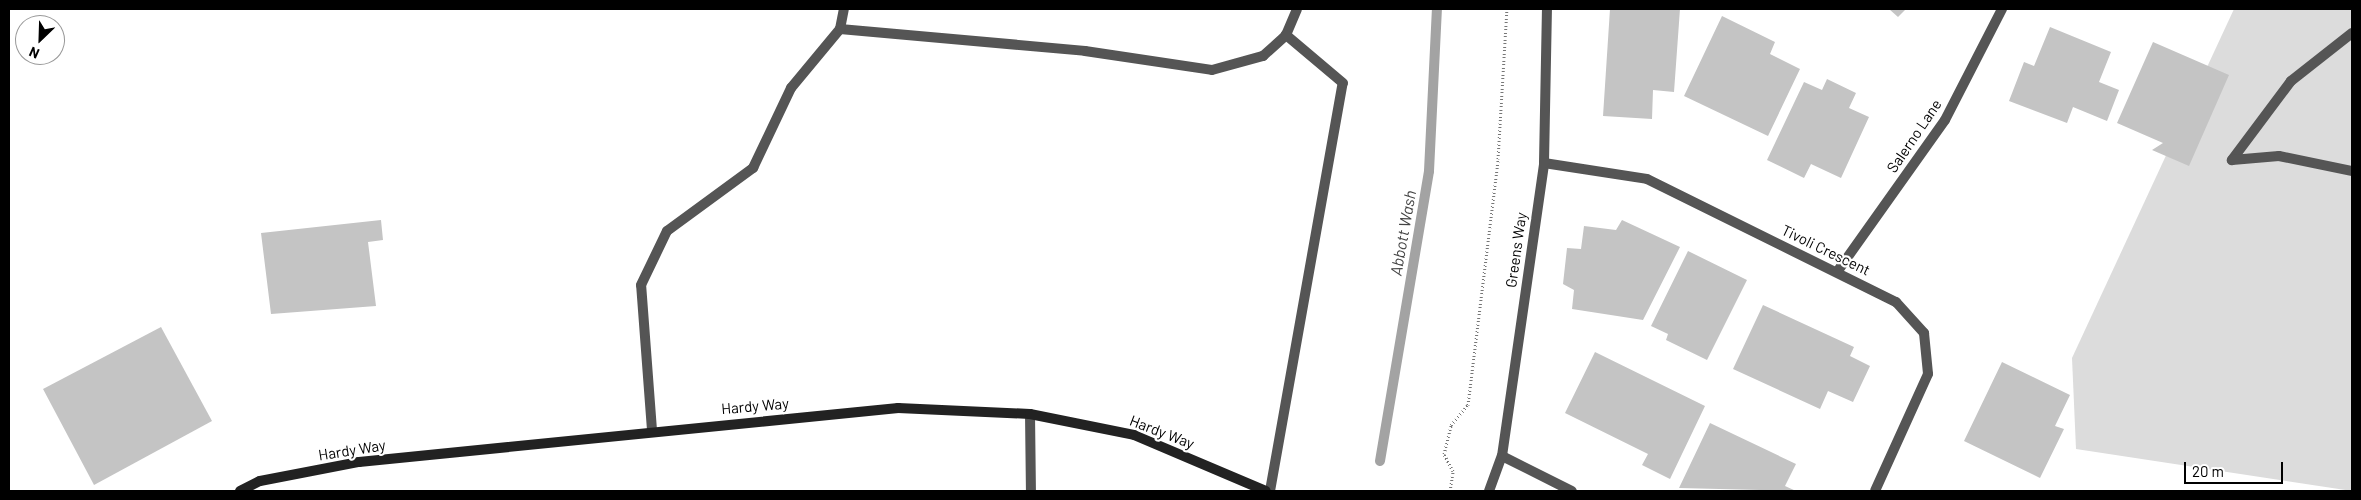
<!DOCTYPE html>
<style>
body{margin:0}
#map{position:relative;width:2361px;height:500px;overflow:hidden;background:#fff;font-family:Barlow,sans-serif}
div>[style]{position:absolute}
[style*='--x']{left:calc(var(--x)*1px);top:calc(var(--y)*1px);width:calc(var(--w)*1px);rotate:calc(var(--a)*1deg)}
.green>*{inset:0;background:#dcdcdc}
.stream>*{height:10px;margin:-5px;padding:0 5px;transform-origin:5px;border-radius:5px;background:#a3a3a3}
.building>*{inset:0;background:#c4c4c4}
.path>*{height:3px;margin-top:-1.5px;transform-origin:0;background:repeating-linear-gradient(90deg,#777 0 1px,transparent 0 3.5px)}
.lane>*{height:10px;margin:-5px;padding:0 5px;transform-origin:5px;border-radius:5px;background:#555}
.street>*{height:10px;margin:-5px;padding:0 5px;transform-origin:5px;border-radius:5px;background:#555}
.secondary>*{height:10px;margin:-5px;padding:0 5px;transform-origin:5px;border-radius:5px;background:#222}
span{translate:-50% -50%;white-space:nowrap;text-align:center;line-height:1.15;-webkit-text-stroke:4.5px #fff;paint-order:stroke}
.street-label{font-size:15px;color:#000}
.water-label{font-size:16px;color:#444;font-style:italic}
.frame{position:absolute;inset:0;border:10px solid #000;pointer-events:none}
.north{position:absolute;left:15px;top:15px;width:50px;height:50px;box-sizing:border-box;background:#fff;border:1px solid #999;border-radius:50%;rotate:204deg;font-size:14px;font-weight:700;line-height:20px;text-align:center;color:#000}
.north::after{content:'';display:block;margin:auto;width:18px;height:22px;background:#000;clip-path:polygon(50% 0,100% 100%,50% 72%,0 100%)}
.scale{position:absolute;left:2184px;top:462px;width:99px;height:22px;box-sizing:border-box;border:2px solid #000;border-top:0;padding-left:6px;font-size:15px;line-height:18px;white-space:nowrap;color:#000;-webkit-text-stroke:4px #fff;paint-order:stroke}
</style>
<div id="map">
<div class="green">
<i style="clip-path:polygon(2234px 9px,2352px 9px,2352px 491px,2076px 449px,2072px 358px)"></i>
</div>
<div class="stream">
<i style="--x:1380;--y:461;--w:294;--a:-80.4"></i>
<i style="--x:1429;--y:171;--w:162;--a:-87.2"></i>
</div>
<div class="building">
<i style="clip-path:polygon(1610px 9px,1680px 9px,1674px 92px,1653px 90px,1652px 119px,1603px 116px)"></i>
<i style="clip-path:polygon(1889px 9px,1906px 9px,1898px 17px)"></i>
<i style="clip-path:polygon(1722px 16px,1775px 42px,1770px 54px,1800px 69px,1768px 136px,1684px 96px)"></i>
<i style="clip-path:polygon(2050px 27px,2111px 52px,2099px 82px,2119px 90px,2107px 121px,2073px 107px,2067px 123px,2009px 101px,2024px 62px,2034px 66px)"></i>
<i style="clip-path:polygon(2153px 42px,2229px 75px,2189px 166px,2152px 150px,2163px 143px,2117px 123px)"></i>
<i style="clip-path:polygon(1827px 79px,1856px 93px,1849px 108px,1869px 117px,1841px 178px,1811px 164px,1804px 178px,1767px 160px,1804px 82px,1822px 90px)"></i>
<i style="clip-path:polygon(381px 220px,383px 240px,368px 242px,376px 306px,271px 314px,261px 233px)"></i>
<i style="clip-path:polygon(1622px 220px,1680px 247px,1643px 320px,1572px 309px,1574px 290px,1563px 284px,1567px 248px,1581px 249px,1584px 226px,1616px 230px)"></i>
<i style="clip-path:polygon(1688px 251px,1747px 280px,1707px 360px,1666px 340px,1668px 334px,1651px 326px)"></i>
<i style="clip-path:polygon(1763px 305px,1854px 347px,1850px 356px,1870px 366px,1853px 402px,1828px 391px,1820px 409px,1733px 369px)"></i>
<i style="clip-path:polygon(161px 327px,212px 421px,94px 485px,43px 389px)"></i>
<i style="clip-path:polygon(1595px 352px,1705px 406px,1670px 479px,1642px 465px,1648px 454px,1565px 413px)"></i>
<i style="clip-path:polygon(2002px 362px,2070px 395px,2055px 426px,2064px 429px,2040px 478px,1964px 441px)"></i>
<i style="clip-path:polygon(1710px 423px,1796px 464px,1785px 486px,1796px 491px,1679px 488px)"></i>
</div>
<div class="path">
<i style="--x:1450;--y:491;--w:20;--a:-81"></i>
<i style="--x:1453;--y:471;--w:19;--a:-118"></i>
<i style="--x:1444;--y:454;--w:30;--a:-76"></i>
<i style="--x:1451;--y:425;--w:26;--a:-50"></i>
<i style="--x:1468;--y:405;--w:248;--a:-83"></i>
<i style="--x:1498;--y:159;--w:150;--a:-86.6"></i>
</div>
<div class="lane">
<i style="--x:840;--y:29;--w:246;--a:5.1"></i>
<i style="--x:1085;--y:51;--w:128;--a:8.5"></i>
<i style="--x:1212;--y:70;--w:53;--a:-15.4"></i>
<i style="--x:1263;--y:56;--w:31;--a:-42"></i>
<i style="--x:1286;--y:35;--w:28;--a:-67"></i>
<i style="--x:2352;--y:33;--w:78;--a:141.8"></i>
<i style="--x:2291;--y:81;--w:99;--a:126.8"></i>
<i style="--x:2232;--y:160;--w:47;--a:-4.9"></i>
<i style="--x:2279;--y:156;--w:75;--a:11.6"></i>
<i style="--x:1030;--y:414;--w:77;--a:89.3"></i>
<i style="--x:652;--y:430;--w:145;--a:-94.3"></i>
<i style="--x:641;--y:285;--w:60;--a:-64.3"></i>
<i style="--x:667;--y:231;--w:107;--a:-36.2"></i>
<i style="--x:753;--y:168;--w:89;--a:-64.6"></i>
<i style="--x:791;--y:88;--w:77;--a:-50.3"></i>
<i style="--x:840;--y:29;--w:20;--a:-79"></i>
<i style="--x:1270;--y:491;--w:414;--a:-79.9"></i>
<i style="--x:1343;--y:83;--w:75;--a:-139.9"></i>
</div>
<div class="street">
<i style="--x:1544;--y:163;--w:104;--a:8.8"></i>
<i style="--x:1647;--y:179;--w:278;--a:26.3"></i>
<i style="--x:1896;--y:302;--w:42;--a:47.9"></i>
<i style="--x:1924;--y:333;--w:41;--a:84.4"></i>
<i style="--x:1928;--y:374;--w:128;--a:114.4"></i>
<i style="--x:1837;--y:272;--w:186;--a:-54.6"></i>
<i style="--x:1945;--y:120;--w:125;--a:-62.8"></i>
<i style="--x:1502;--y:456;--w:78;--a:26.6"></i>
<i style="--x:1489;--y:491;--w:37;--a:-70"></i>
<i style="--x:1502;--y:456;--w:296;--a:-81.8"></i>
<i style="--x:1544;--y:163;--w:154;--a:-88.9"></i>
</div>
<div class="secondary">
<i style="--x:240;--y:491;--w:22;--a:-27"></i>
<i style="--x:260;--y:481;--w:101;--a:-10.9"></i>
<i style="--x:359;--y:462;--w:542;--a:-5.72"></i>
<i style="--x:898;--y:408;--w:132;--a:2.6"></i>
<i style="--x:1030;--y:414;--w:106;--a:11.4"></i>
<i style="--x:1134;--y:435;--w:143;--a:23"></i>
</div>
<div class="street-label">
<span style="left:1914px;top:136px;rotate:-56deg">Salerno Lane</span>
<span style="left:1516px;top:250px;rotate:-82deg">Greens Way</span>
<span style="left:1826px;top:250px;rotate:26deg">Tivoli Crescent</span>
<span style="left:755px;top:406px;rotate:-5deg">Hardy Way</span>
<span style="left:1162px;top:432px;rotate:21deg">Hardy Way</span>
<span style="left:352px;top:450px;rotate:-9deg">Hardy Way</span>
</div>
<div class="water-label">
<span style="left:1403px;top:233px;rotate:-80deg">Abbott Wash</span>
</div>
<div class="frame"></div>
<div class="north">N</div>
<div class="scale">20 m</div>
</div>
